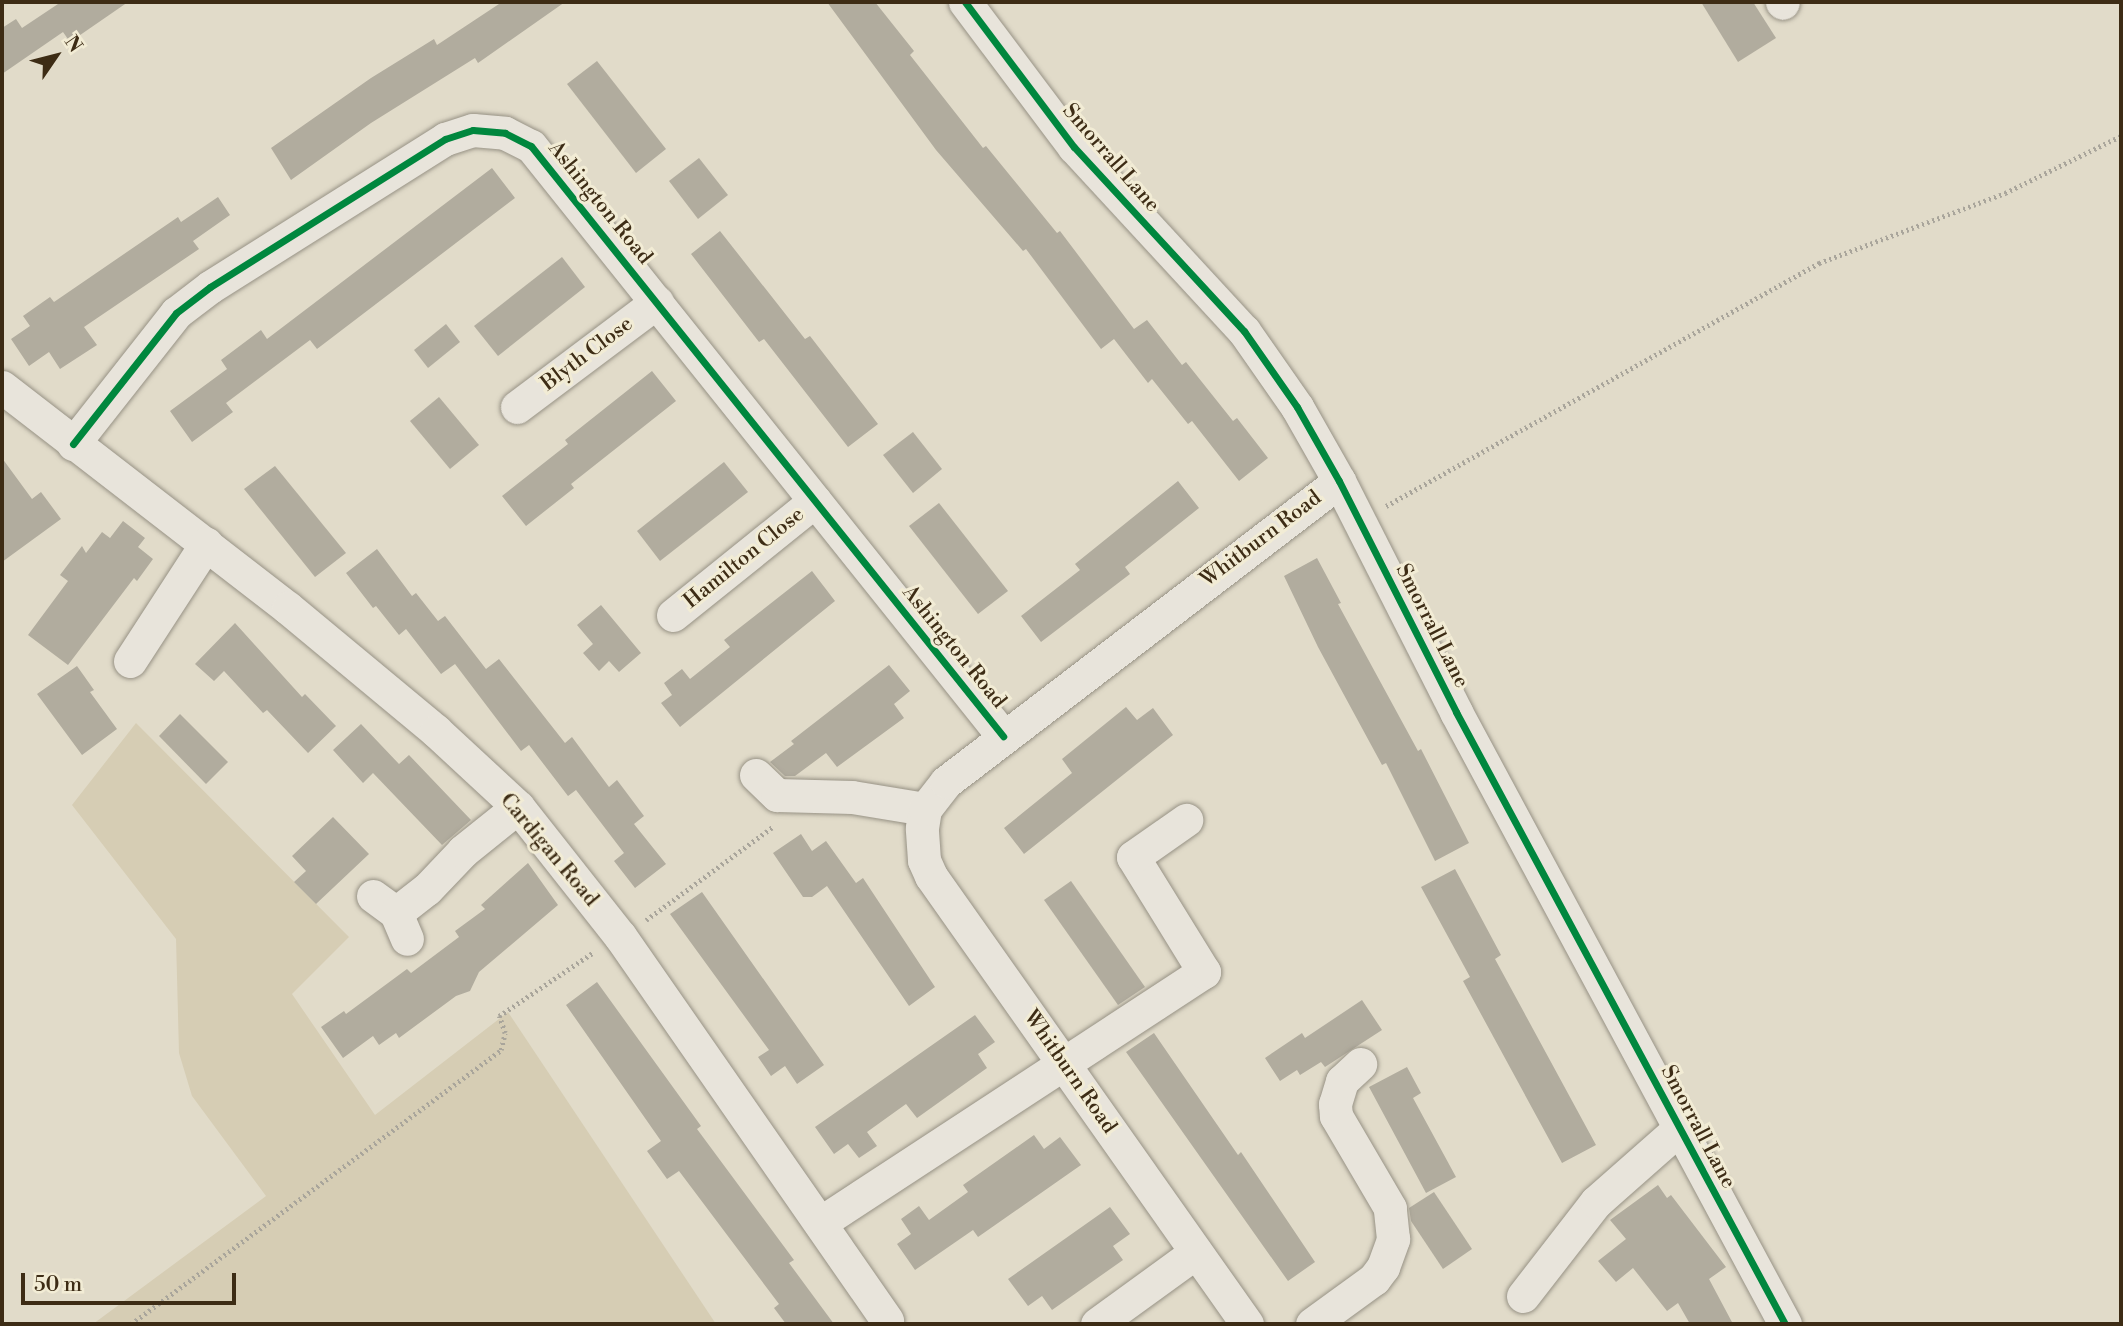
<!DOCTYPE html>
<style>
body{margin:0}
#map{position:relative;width:2123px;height:1326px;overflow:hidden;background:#e1dbc9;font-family:"Libre Bodoni",serif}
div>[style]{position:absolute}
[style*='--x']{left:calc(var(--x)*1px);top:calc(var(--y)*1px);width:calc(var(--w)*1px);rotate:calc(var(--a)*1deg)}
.green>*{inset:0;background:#d6cdb4}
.building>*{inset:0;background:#b1ac9e}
.path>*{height:4.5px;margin-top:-2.25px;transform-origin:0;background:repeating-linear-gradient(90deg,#a9a59b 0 2px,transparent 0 5.5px)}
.roads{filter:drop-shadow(0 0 2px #979285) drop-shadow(0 0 2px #979285)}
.minor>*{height:33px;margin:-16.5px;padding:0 16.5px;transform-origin:16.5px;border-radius:16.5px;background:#e8e4db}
.cycleway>*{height:7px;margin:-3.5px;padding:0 3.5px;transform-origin:3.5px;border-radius:3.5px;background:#00873e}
span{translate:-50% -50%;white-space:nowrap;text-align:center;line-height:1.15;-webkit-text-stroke:6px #f2ecd5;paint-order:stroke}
.street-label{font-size:21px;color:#3d2c15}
.frame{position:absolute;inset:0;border:4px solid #3d2c15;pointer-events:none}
.north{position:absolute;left:21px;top:21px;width:70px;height:70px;-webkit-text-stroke:5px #f2ecd5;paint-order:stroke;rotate:55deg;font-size:19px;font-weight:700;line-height:28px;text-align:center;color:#3d2c15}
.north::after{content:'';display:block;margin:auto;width:24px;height:32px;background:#3d2c15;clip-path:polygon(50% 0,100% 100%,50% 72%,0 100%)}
.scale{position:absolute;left:21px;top:1273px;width:215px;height:32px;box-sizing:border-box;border:4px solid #3d2c15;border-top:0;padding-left:9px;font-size:21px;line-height:24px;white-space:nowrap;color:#3d2c15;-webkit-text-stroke:5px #f2ecd5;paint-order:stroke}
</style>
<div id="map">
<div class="green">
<i style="clip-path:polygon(136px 723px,349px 937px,292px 994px,375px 1115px,508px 1012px,716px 1324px,93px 1324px,266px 1196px,192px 1096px,179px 1053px,176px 939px,72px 805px)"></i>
</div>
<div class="building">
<i style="clip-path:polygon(61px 2px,128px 2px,70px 42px,63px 32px,2px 74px,2px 28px,16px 19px,22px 28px)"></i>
<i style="clip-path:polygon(502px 2px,565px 2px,478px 63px,475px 58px,371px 123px,291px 180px,271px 148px,371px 78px,434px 39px,437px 45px)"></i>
<i style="clip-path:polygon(827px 2px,875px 2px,914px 51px,910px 55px,983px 148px,986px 146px,1057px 233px,1060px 231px,1134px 329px,1147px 320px,1182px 365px,1186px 362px,1233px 421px,1237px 418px,1268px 458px,1239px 481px,1192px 421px,1188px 424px,1152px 379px,1148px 383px,1114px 339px,1101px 349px,1026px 249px,1023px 251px,936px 150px)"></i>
<i style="clip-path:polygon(1701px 2px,1753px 2px,1776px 38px,1738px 62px)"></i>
<i style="clip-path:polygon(597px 61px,666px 149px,636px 173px,567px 84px)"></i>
<i style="clip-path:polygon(699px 158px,728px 195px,698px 219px,669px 181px)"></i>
<i style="clip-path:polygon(492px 168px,515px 198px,317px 349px,310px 340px,226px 403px,233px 412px,192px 442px,170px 411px,227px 369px,221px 360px,261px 330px,267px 339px)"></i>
<i style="clip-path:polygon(218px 197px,230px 215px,193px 241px,199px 249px,84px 327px,97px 345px,60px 369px,49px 352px,29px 366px,11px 339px,30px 326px,23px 316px,50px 297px,54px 302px,178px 217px,181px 222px)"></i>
<i style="clip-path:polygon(720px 231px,805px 339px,810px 336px,878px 424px,848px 447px,764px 339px,759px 342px,691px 254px)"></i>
<i style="clip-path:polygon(562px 257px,585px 287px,498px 356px,474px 326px)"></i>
<i style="clip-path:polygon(446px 324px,460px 342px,428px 368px,414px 350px)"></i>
<i style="clip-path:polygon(652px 371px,676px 401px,571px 484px,574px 488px,526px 526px,502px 496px,568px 444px,565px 440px)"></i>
<i style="clip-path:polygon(439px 397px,479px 445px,450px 469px,410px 421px)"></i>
<i style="clip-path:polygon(913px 432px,942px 469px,913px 493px,883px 455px)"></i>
<i style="clip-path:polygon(2px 458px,32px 499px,41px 492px,61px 519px,2px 562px)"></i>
<i style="clip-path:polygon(724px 462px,748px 492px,660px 561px,637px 531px)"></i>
<i style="clip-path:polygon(275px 466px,346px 553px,315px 577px,244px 489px)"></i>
<i style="clip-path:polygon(1178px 481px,1199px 508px,1125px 567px,1130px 574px,1041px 642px,1021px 616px,1080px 570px,1075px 564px)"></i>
<i style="clip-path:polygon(939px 503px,1008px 591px,978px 614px,909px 526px)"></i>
<i style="clip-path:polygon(123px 521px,145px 538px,138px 547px,153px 559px,137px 581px,134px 578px,68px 665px,28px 635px,68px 581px,60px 575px,82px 546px,86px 553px,102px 532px,110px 538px)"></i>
<i style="clip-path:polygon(377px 549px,412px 596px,416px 593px,438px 621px,445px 616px,486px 669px,499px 659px,565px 743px,572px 737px,609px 787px,617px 780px,644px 816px,634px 824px,666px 864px,635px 888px,614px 861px,624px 853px,576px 790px,568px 796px,529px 745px,521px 751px,455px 664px,441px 674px,406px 629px,399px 635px,376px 606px,373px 608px,346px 573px)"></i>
<i style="clip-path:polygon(1317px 558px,1341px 603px,1338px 604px,1418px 751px,1421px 749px,1469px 843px,1435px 861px,1386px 763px,1382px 765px,1318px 647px,1284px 576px)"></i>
<i style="clip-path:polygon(812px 571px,835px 601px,680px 727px,661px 703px,672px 695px,664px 683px,682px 669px,690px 679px,730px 647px,724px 640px)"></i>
<i style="clip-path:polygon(601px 605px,641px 653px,619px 672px,609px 661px,599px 671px,583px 653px,593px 644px,577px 625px)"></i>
<i style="clip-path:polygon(235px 623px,302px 697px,305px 694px,336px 726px,308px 753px,267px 710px,263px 713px,224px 671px,214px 681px,195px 664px)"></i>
<i style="clip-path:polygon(889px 665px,910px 691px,894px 704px,904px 718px,837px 767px,826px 753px,795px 776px,785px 776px,770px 762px,794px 744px,791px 741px)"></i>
<i style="clip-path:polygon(77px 666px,94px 690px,90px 692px,117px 729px,82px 755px,37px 694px)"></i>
<i style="clip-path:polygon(1126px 707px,1137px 720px,1153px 708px,1173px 735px,1024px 854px,1004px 828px,1072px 773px,1062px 759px)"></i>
<i style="clip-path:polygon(180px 714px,228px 762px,206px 784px,159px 736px)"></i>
<i style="clip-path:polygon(361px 724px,399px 764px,409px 755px,471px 820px,442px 845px,373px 773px,363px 783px,333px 750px)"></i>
<i style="clip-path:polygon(333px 817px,369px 854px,316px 904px,294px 882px,306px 871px,292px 856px)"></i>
<i style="clip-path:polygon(801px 834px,812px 851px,826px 841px,856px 883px,863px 878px,935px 987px,909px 1006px,827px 886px,812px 897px,803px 897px,773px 853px)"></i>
<i style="clip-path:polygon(528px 863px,558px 905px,479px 972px,470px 991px,456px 996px,399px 1038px,396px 1033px,379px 1045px,373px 1036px,343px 1058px,321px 1027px,344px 1011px,346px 1014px,407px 969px,411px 973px,459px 937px,455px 931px,485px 909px,481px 905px)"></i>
<i style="clip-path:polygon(1455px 869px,1501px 955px,1495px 959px,1596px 1145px,1562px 1163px,1463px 981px,1470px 977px,1421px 887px)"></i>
<i style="clip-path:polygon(1071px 881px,1145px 987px,1118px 1005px,1044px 900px)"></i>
<i style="clip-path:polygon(702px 892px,824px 1065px,797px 1084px,785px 1066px,771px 1076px,758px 1057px,769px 1050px,670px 914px)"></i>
<i style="clip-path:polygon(597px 982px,701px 1126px,697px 1129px,794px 1260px,789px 1263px,834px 1324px,786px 1324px,774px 1308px,779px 1304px,679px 1171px,667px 1179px,647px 1151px,661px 1141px,566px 1005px)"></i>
<i style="clip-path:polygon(1362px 1000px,1382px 1030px,1325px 1067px,1321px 1062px,1300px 1075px,1297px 1070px,1280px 1081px,1265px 1058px,1302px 1033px,1305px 1038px)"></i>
<i style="clip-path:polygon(975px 1015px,995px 1042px,978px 1054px,987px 1068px,917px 1118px,906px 1104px,867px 1132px,877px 1146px,859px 1158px,848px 1144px,834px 1154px,815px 1127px)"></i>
<i style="clip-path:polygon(1154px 1033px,1238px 1155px,1241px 1152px,1315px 1262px,1288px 1281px,1126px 1052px)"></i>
<i style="clip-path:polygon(1407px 1067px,1421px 1093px,1413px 1098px,1456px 1177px,1426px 1193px,1369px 1087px)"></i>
<i style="clip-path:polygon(1034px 1135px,1044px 1149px,1060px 1137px,1081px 1165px,978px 1237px,973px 1230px,915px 1270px,897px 1244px,911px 1234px,901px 1219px,919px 1206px,929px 1220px,968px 1192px,963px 1185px)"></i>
<i style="clip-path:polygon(1658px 1185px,1667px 1198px,1671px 1195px,1726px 1267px,1709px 1279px,1733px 1324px,1690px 1324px,1678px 1303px,1667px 1311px,1633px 1268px,1616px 1282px,1598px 1261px,1626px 1239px,1610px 1220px)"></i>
<i style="clip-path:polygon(1434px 1192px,1472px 1249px,1443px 1269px,1411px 1221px,1409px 1208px)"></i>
<i style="clip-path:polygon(1110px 1207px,1130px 1234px,1113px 1246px,1123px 1260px,1052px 1310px,1042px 1296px,1028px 1306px,1008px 1279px)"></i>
</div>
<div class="path">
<i style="--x:1386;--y:506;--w:497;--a:-29.3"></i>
<i style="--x:1819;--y:263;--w:199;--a:-20.6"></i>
<i style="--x:2005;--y:193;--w:129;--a:-26.2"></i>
<i style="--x:646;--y:920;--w:159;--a:-36.3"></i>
<i style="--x:131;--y:1324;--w:460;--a:-36.5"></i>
<i style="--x:501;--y:1050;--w:17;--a:-77"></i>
<i style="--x:505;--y:1033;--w:18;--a:-109"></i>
<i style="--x:499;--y:1016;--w:115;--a:-34"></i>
</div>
<div class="roads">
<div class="minor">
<i style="--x:965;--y:2;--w:181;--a:53.1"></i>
<i style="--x:1074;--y:147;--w:251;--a:47.3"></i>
<i style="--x:1244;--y:331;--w:93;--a:55.1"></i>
<i style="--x:1297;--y:407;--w:85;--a:60.4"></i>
<i style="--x:1339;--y:481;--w:259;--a:63.1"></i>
<i style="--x:1456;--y:712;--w:695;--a:61.74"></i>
<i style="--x:1782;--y:2;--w:1;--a:45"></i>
<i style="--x:2;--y:387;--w:361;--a:37.7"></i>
<i style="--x:288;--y:608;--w:192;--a:39.7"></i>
<i style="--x:436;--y:731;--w:112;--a:42.8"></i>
<i style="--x:518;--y:807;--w:164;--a:51.7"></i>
<i style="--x:620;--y:936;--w:468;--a:55.2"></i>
<i style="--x:517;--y:407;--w:175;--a:-36.9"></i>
<i style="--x:73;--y:444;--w:167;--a:-51.8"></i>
<i style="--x:176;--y:313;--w:43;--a:-37.4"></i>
<i style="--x:210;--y:287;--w:278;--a:-32.2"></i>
<i style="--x:445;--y:139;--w:29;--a:-18"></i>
<i style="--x:473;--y:130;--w:32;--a:5"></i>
<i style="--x:505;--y:133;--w:29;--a:27"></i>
<i style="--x:531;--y:146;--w:756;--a:51.34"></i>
<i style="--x:673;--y:615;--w:182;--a:-38.8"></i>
<i style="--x:130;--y:661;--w:140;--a:-57"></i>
<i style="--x:756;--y:775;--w:29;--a:44"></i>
<i style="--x:777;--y:795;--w:75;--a:1.5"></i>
<i style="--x:852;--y:797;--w:74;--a:9.3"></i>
<i style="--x:373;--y:896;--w:29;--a:36"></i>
<i style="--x:396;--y:913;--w:28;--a:67"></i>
<i style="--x:396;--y:913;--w:39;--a:-38"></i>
<i style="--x:427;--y:889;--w:52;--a:-46.5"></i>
<i style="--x:463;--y:851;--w:70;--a:-38.7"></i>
<i style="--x:820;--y:1223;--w:459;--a:-33.2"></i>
<i style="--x:1204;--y:972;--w:135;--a:-121.7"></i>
<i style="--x:1133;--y:857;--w:65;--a:-34.9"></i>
<i style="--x:1523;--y:1296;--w:119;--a:-52.2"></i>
<i style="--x:1596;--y:1202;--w:112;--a:-41.4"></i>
<i style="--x:1097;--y:1324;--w:122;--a:-36"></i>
<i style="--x:1247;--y:1324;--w:548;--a:-125.2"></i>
<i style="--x:931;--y:876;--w:17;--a:-114"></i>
<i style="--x:924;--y:860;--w:32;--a:-94"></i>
<i style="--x:922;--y:828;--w:19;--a:-81"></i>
<i style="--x:925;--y:809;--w:34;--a:-52"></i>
<i style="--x:946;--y:782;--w:495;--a:-37.4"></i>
<i style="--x:1312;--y:1324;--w:77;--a:-36"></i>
<i style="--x:1374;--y:1279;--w:15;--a:-53"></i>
<i style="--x:1383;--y:1267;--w:30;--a:-70"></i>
<i style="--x:1393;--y:1239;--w:31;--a:-96"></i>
<i style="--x:1390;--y:1208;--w:107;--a:-120.4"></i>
<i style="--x:1336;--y:1116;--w:12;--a:-95"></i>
<i style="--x:1335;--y:1104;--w:24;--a:-73"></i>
<i style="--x:1342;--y:1081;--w:25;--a:-43"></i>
</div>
</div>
<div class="cycleway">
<i style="--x:965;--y:2;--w:181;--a:53.1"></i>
<i style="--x:1074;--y:147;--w:251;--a:47.3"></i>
<i style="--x:1244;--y:331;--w:93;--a:55.1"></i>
<i style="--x:1297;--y:407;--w:85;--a:60.4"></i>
<i style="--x:1339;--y:481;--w:259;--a:63.1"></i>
<i style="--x:1456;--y:712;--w:695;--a:61.74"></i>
<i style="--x:73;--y:444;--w:167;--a:-51.8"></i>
<i style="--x:176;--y:313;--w:43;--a:-37.4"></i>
<i style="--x:210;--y:287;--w:278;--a:-32.2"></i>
<i style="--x:445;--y:139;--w:29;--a:-18"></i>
<i style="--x:473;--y:130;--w:32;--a:5"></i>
<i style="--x:505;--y:133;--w:29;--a:27"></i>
<i style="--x:531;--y:146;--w:756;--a:51.34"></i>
</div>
<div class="street-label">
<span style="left:1111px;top:158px;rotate:49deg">Smorrall Lane</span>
<span style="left:600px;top:203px;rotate:51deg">Ashington Road</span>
<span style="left:587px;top:354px;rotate:-37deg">Blyth Close</span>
<span style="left:1261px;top:539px;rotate:-37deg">Whitburn Road</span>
<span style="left:744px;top:558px;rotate:-39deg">Hamilton Close</span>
<span style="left:1432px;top:626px;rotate:63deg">Smorrall Lane</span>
<span style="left:954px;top:647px;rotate:51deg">Ashington Road</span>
<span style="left:549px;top:850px;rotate:50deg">Cardigan Road</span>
<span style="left:1070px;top:1072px;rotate:55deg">Whitburn Road</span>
<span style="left:1698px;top:1127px;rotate:62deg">Smorrall Lane</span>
</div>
<div class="frame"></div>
<div class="north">N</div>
<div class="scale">50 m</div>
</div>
